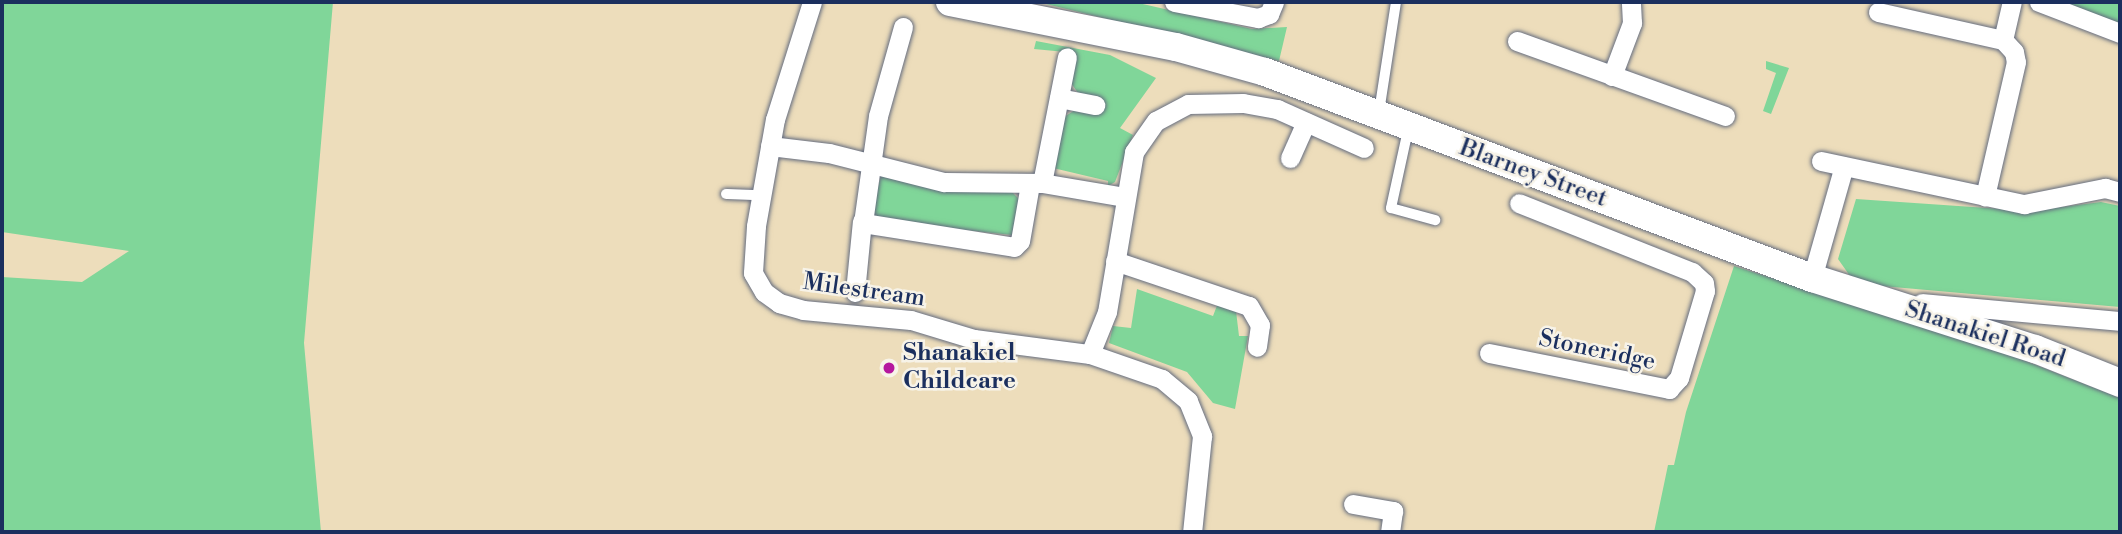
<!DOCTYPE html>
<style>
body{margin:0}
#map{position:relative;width:2122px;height:534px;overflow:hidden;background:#edddbb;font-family:"Libre Bodoni",serif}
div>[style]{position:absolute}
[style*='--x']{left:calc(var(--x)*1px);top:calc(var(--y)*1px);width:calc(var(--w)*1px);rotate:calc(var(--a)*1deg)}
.green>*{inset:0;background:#80d699}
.roads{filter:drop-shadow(0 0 2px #646c7f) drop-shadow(0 0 2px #646c7f)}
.lane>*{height:10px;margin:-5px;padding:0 5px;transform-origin:5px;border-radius:5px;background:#fff}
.street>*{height:19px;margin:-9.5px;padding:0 9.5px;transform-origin:9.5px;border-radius:9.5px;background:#fff}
.secondary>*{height:28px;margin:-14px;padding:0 14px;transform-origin:14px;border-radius:14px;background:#fff}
.dots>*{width:19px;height:19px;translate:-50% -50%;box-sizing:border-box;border:4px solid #f7f3e8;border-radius:50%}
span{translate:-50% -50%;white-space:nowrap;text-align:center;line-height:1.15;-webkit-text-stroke:5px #f7f3e8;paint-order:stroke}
.street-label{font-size:24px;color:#1b2f5e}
.poi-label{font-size:24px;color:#1b2f5e;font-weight:700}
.left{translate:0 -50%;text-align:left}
.frame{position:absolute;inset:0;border:4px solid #1b2f5e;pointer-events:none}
</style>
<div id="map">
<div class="green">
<i style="clip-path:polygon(2px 2px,333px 2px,304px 343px,321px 532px,2px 532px,2px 277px,82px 282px,129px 251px,2px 232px)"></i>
<i style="clip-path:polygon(1038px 2px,1134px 2px,1252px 29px,1287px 27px,1279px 61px)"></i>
<i style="clip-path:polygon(2063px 2px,2120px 2px,2120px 24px)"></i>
<i style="clip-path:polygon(1036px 41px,1110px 55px,1156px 78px,1120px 128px,1133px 135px,1115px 182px,1108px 186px,1108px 181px,1053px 168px,1064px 117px,1075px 110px,1078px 93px,1071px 83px,1076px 53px,1034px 49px)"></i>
<i style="clip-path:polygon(1766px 61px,1789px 68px,1771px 114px,1763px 111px,1776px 73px,1766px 69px)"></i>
<i style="clip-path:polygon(881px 176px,916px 185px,1012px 192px,1019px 199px,1012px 235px,878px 221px,871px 212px)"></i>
<i style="clip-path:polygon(1856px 199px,2031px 211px,2101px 202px,2120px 206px,2120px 307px,1882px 286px,1850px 276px,1838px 259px)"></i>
<i style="clip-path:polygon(1734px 266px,2010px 355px,2120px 398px,2120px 532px,1654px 532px,1668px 465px,1674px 465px,1686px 412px)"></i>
<i style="clip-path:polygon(1137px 289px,1213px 316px,1218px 303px,1236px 311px,1239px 336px,1248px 336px,1235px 409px,1213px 403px,1187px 372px,1109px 343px,1113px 326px,1131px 328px)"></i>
</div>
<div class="roads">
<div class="lane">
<i style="--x:1379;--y:112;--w:111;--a:-81.2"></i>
<i style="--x:1408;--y:130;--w:80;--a:102.3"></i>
<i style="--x:1391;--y:208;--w:46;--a:15.3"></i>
<i style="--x:726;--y:194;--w:35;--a:2"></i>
</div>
<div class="street">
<i style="--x:812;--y:2;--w:123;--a:107.5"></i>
<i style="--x:775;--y:119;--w:109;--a:100.1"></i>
<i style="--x:756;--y:226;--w:47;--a:93.7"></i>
<i style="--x:753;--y:273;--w:22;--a:60"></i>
<i style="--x:764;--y:292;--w:19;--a:36"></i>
<i style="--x:779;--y:303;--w:25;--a:16"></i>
<i style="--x:803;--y:310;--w:108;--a:5.3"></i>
<i style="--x:911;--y:320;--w:66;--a:16.8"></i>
<i style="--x:974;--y:339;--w:117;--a:7.4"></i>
<i style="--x:1090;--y:354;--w:76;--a:19.1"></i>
<i style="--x:1162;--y:379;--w:34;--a:40"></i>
<i style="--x:1188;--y:401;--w:38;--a:68"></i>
<i style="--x:1202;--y:436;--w:97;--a:95.9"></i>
<i style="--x:1174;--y:2;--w:86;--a:10.8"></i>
<i style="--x:1258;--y:18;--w:12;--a:-20"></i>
<i style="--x:1269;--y:14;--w:13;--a:-67"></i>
<i style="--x:2039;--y:2;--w:87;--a:20.9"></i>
<i style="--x:1878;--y:12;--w:128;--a:12.6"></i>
<i style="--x:2003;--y:40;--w:16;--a:47"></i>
<i style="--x:2014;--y:52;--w:10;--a:79"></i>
<i style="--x:2016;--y:62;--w:138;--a:103"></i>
<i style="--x:903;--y:27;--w:92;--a:105.7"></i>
<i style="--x:878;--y:116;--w:108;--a:98"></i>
<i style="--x:863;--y:223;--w:153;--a:9"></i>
<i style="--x:1014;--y:247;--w:8;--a:-45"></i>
<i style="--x:1020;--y:241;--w:58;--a:-80"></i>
<i style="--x:2003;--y:40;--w:39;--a:-77"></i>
<i style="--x:1517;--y:41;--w:221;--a:19.8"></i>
<i style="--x:1612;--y:76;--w:57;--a:-69.3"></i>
<i style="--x:1632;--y:23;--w:21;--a:-93"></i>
<i style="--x:1059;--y:98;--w:37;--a:11"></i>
<i style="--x:770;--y:146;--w:59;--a:6.8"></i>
<i style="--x:829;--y:153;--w:119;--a:14.2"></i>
<i style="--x:944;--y:182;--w:98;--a:0.6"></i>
<i style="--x:1042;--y:183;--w:83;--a:9.7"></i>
<i style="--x:1290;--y:158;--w:39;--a:-66"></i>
<i style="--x:1821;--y:161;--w:208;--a:12"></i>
<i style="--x:2024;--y:204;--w:83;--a:-11.2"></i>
<i style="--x:2105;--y:188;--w:16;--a:15"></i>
<i style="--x:1042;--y:183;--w:128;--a:-78.8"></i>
<i style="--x:1115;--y:261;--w:141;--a:18.6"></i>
<i style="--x:1249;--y:306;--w:22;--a:60"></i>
<i style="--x:1260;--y:325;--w:22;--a:98"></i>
<i style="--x:1812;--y:278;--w:116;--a:-74.1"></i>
<i style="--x:855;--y:292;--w:71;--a:-84.4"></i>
<i style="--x:1922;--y:303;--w:199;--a:5.2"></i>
<i style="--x:1489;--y:353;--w:184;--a:11.3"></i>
<i style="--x:1669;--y:389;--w:15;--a:-48"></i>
<i style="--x:1679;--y:378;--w:91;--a:-73.4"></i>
<i style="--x:1705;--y:291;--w:8;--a:-97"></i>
<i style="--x:1704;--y:283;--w:16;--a:-137"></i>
<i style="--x:1692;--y:272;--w:186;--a:-158.3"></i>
<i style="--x:1090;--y:354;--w:45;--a:-68"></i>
<i style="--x:1107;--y:312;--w:162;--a:-80.4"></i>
<i style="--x:1134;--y:152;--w:38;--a:-55"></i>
<i style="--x:1156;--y:121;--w:36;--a:-28"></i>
<i style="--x:1188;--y:104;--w:55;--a:-1"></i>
<i style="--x:1243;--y:103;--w:35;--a:10"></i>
<i style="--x:1277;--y:109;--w:95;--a:24.1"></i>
<i style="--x:1353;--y:504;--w:41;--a:9.9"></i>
<i style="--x:1393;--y:511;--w:21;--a:98"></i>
</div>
<div class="secondary">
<i style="--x:950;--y:2;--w:230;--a:11.3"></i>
<i style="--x:1176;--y:47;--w:92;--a:15.7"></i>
<i style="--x:1265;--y:72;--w:585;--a:20.64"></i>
<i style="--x:1812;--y:278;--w:234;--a:17.7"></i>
<i style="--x:2035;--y:349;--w:92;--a:21.8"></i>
</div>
</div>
<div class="dots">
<i style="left:889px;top:368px;background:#b5179e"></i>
</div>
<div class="street-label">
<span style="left:1533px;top:174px;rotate:20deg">Blarney Street</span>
<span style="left:864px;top:291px;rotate:8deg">Milestream</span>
<span style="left:1985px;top:335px;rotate:18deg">Shanakiel Road</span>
<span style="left:1597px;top:351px;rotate:12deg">Stoneridge</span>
</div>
<div class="poi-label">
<span class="left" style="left:903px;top:368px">Shanakiel<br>Childcare</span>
</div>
<div class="frame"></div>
</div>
